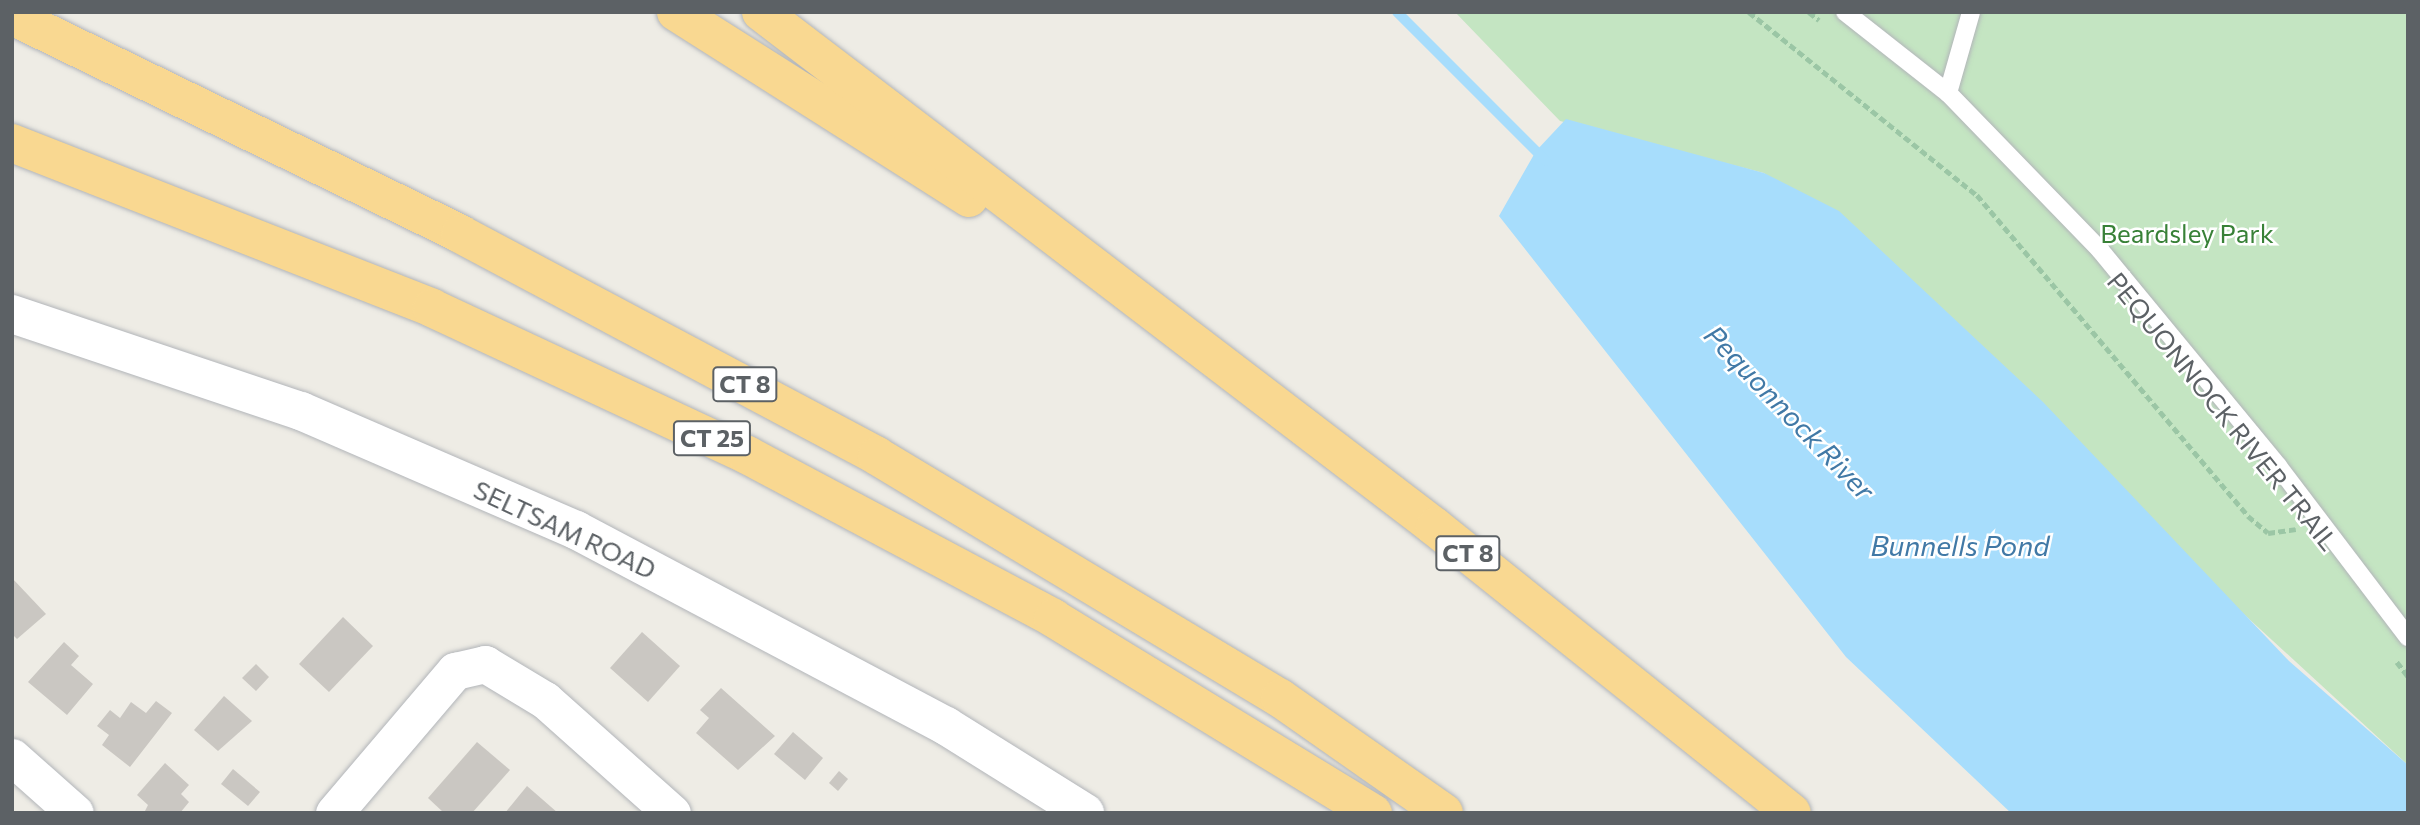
<!DOCTYPE html>
<style>
body{margin:0}
#map{position:relative;width:2420px;height:825px;overflow:hidden;background:#eeece5;font-family:Commissioner,sans-serif}
div>[style]{position:absolute}
[style*='--x']{left:calc(var(--x)*1px);top:calc(var(--y)*1px);width:calc(var(--w)*1px);rotate:calc(var(--a)*1deg)}
.green>*{inset:0;background:#c4e5c2}
.water>*{inset:0;background:#a7ddfc}
.stream>*{height:10px;margin:-5px;padding:0 5px;transform-origin:5px;border-radius:5px;background:#a7ddfc}
.building>*{inset:0;background:#cac7c2}
.path>*{height:4.5px;margin-top:-2.25px;transform-origin:0;background:repeating-linear-gradient(90deg,#9bc6a5 0 7px,transparent 0 10.5px)}
.roads{filter:drop-shadow(0 0 2px #b2b5b9) drop-shadow(0 0 2px #b2b5b9)}
.lane>*{height:18px;margin:-9px;padding:0 9px;transform-origin:9px;border-radius:9px;background:#fff}
.street>*{height:37px;margin:-18.5px;padding:0 18.5px;transform-origin:18.5px;border-radius:18.5px;background:#fff}
.secondary>*{height:38px;margin:-19px;padding:0 19px;transform-origin:19px;border-radius:19px;background:#fff}
.highway>*{height:38px;margin:-19px;padding:0 19px;transform-origin:19px;border-radius:19px;background:#f9d891}
span{translate:-50% -50%;white-space:nowrap;text-align:center;line-height:1.15;-webkit-text-stroke:5px #fff;paint-order:stroke}
.shield-label span{padding:2px 5px;background:#fff;border:2px solid;border-radius:5px;-webkit-text-stroke-width:0}
.shield-label{font-size:24px;color:#5c6165;font-weight:700}
.park-label{font-size:26px;color:#388137}
.street-label{font-size:26px;color:#5c6165}
.water-label{font-size:28px;color:#4179a6;font-style:italic}
.frame{position:absolute;inset:0;border:14px solid #5c6165;pointer-events:none}
</style>
<div id="map">
<div class="green">
<i style="clip-path:polygon(1455px 12px,2408px 12px,2408px 765px,1764px 173px,1560px 121px)"></i>
</div>
<div class="water">
<i style="clip-path:polygon(1566px 119px,1764px 173px,1839px 211px,2043px 402px,2289px 661px,2408px 765px,2408px 813px,2011px 813px,1846px 657px,1499px 216px,1536px 151px)"></i>
</div>
<div class="stream">
<i style="--x:1397;--y:12;--w:211;--a:45"></i>
</div>
<div class="building">
<i style="clip-path:polygon(12px 578px,46px 614px,17px 639px,12px 634px)"></i>
<i style="clip-path:polygon(343px 617px,373px 646px,329px 692px,299px 664px)"></i>
<i style="clip-path:polygon(642px 632px,680px 666px,648px 702px,610px 668px)"></i>
<i style="clip-path:polygon(64px 642px,79px 656px,71px 665px,93px 684px,67px 715px,28px 682px)"></i>
<i style="clip-path:polygon(256px 664px,269px 677px,256px 691px,242px 678px)"></i>
<i style="clip-path:polygon(721px 688px,775px 736px,738px 770px,696px 733px,709px 718px,700px 710px)"></i>
<i style="clip-path:polygon(224px 696px,252px 721px,218px 751px,194px 730px)"></i>
<i style="clip-path:polygon(156px 701px,172px 713px,130px 767px,102px 745px,109px 735px,97px 726px,110px 710px,120px 718px,131px 702px,146px 713px)"></i>
<i style="clip-path:polygon(793px 732px,823px 758px,805px 780px,774px 754px)"></i>
<i style="clip-path:polygon(477px 742px,510px 770px,472px 813px,444px 813px,428px 798px)"></i>
<i style="clip-path:polygon(165px 763px,189px 785px,181px 794px,189px 802px,180px 813px,144px 813px,148px 805px,137px 795px)"></i>
<i style="clip-path:polygon(233px 769px,260px 792px,248px 806px,221px 784px)"></i>
<i style="clip-path:polygon(839px 771px,848px 779px,838px 791px,829px 783px)"></i>
<i style="clip-path:polygon(527px 786px,558px 813px,505px 813px)"></i>
</div>
<div class="path">
<i style="--x:1749;--y:12;--w:292;--a:38.8"></i>
<i style="--x:1977;--y:195;--w:420;--a:49.8"></i>
<i style="--x:2248;--y:516;--w:26;--a:40"></i>
<i style="--x:2268;--y:533;--w:28;--a:-8"></i>
<i style="--x:1809;--y:12;--w:13;--a:39"></i>
<i style="--x:2397;--y:662;--w:18;--a:52"></i>
</div>
<div class="roads">
<div class="lane">
<i style="--x:1845;--y:12;--w:131;--a:38.2"></i>
<i style="--x:1948;--y:93;--w:219;--a:45.9"></i>
<i style="--x:2100;--y:250;--w:280;--a:50.5"></i>
<i style="--x:2278;--y:466;--w:215;--a:52.8"></i>
<i style="--x:1948;--y:93;--w:84;--a:-74.1"></i>
</div>
<div class="street">
<i style="--x:12;--y:757;--w:84;--a:41.6"></i>
<i style="--x:334;--y:813;--w:187;--a:-49.6"></i>
<i style="--x:455;--y:671;--w:31;--a:-13"></i>
<i style="--x:485;--y:664;--w:70;--a:31"></i>
<i style="--x:545;--y:700;--w:170;--a:41.7"></i>
</div>
<div class="secondary">
<i style="--x:12;--y:314;--w:305;--a:18.6"></i>
<i style="--x:301;--y:411;--w:300;--a:23.4"></i>
<i style="--x:576;--y:530;--w:419;--a:27.9"></i>
<i style="--x:946;--y:726;--w:164;--a:32"></i>
</div>
<div class="highway">
<i style="--x:676;--y:12;--w:347;--a:32.4"></i>
<i style="--x:761;--y:12;--w:848;--a:37.38"></i>
<i style="--x:1435;--y:527;--w:457;--a:38.7"></i>
<i style="--x:12;--y:16;--w:498;--a:25.9"></i>
<i style="--x:460;--y:234;--w:472;--a:28"></i>
<i style="--x:877;--y:456;--w:470;--a:31"></i>
<i style="--x:1280;--y:698;--w:200;--a:35"></i>
<i style="--x:12;--y:143;--w:451;--a:21.4"></i>
<i style="--x:432;--y:308;--w:348;--a:25"></i>
<i style="--x:747;--y:455;--w:347;--a:28"></i>
<i style="--x:1053;--y:618;--w:375;--a:31.4"></i>
</div>
</div>
<div class="shield-label">
<span style="left:745px;top:384px">CT 8</span>
<span style="left:712px;top:438px">CT 25</span>
<span style="left:1468px;top:553px">CT 8</span>
</div>
<div class="park-label">
<span style="left:2187px;top:233px">Beardsley Park</span>
</div>
<div class="street-label">
<span style="left:2223px;top:411px;rotate:51deg">PEQUONNOCK RIVER TRAIL</span>
<span style="left:565px;top:529px;rotate:25deg">SELTSAM ROAD</span>
</div>
<div class="water-label">
<span style="left:1790px;top:412px;rotate:46deg">Pequonnock River</span>
<span style="left:1960px;top:545px">Bunnells Pond</span>
</div>
<div class="frame"></div>
</div>
